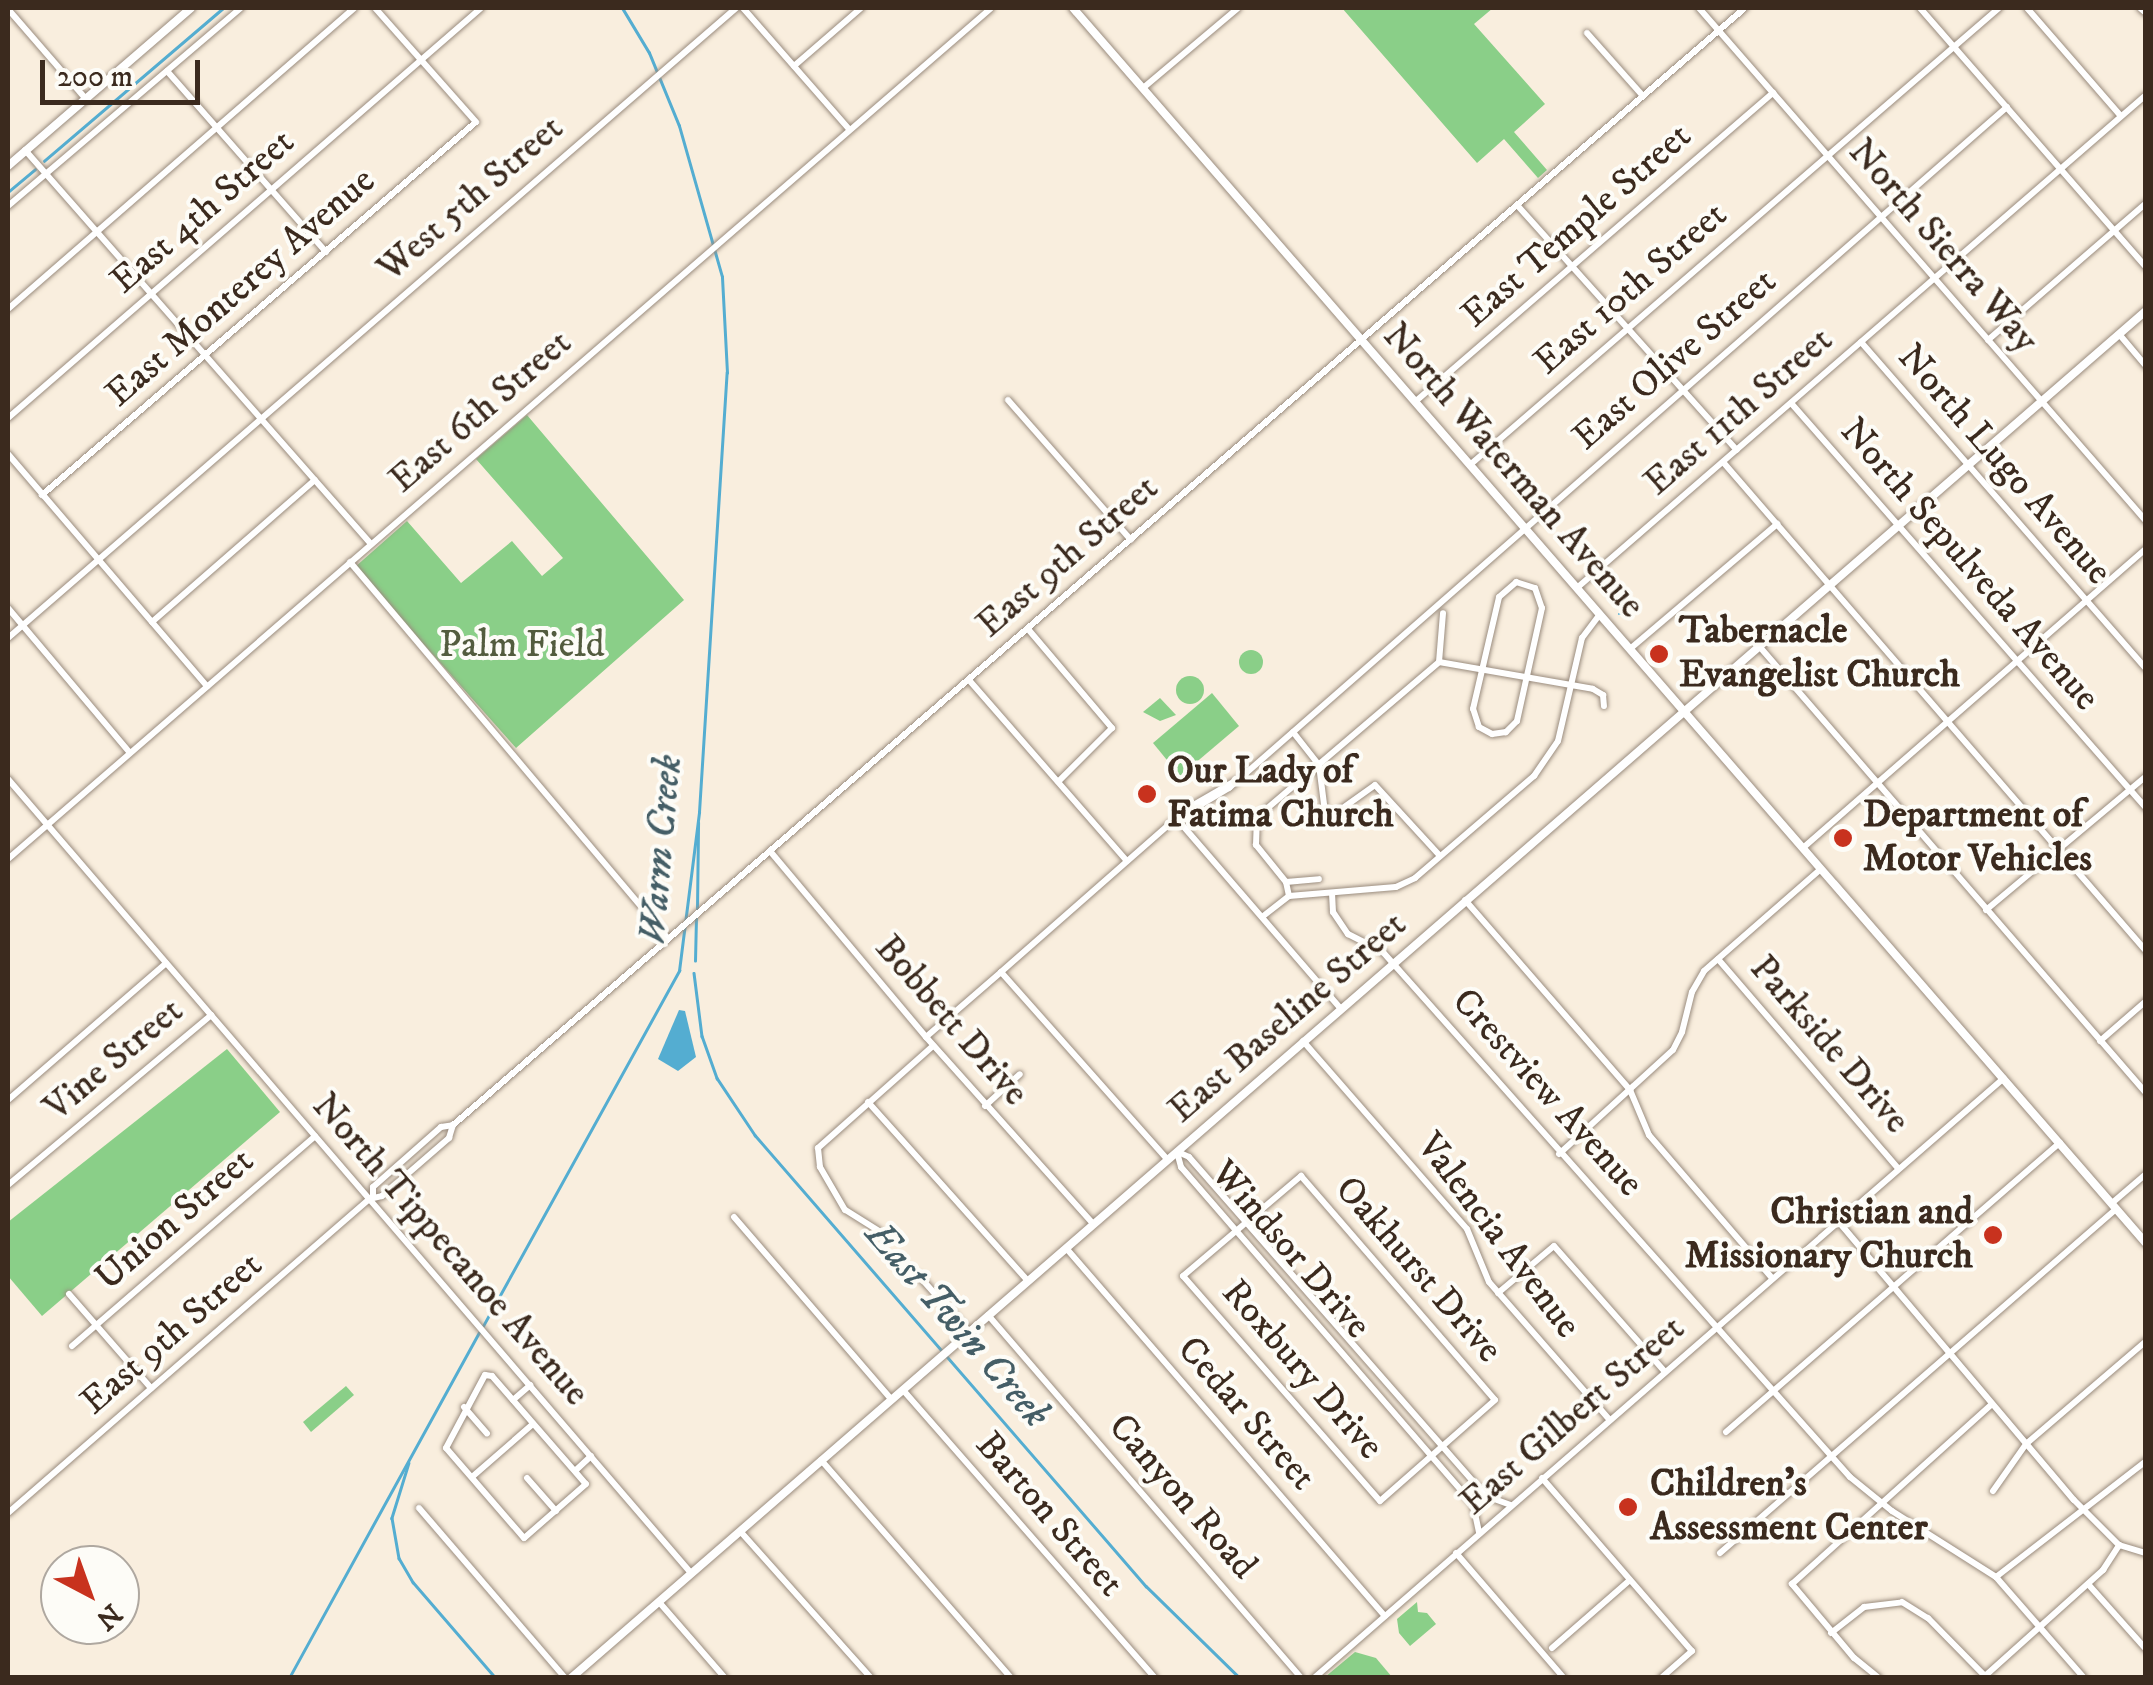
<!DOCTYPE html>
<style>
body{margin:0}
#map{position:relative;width:2153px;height:1685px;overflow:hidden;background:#f9eede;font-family:"IM FELL DW Pica",serif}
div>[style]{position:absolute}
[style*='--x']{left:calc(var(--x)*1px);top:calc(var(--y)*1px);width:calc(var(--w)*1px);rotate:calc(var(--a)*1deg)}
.green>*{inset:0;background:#8acf88}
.round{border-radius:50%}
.water>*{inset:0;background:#54add1}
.stream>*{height:2.5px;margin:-1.25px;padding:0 1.25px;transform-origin:1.25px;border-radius:1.25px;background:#54add1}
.roads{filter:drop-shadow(0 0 2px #9a8c7e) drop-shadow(0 0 2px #9a8c7e)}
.minor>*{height:6px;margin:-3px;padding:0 3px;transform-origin:3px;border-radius:3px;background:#fff}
.major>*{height:8px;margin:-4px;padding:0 4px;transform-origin:4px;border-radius:4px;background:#fff}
.dots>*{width:28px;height:28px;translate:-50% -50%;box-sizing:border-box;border:5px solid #fdfcf7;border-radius:50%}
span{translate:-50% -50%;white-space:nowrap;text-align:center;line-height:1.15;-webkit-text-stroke:8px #fdfcf7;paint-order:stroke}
.street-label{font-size:38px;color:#3b2a1e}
.poi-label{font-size:38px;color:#3b2a1e;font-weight:700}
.left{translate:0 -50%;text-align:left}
.right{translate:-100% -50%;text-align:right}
.park-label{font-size:38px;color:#535c3e}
.water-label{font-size:40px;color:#455e66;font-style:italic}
.frame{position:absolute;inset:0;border:10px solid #3b2a1e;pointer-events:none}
.north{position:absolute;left:40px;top:1545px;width:100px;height:100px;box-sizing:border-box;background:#fdfcf7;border:2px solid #afa8a0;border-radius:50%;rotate:139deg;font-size:28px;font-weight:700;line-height:40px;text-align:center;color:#3b2a1e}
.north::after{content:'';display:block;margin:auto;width:35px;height:45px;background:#c8321e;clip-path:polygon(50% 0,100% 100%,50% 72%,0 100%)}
.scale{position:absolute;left:40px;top:60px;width:160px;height:45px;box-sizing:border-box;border:5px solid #3b2a1e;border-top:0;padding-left:12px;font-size:30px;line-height:35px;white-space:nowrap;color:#3b2a1e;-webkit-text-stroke:8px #fdfcf7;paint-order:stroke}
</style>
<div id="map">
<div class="green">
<i style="clip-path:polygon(1342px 8px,1493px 8px,1474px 24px,1545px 104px,1514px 132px,1547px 170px,1538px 178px,1504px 139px,1477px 163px)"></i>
<i style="clip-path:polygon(527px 415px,684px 600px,516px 748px,355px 567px,407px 521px,461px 583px,512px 541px,542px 576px,563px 558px,476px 459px)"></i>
<i class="round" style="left:1239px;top:650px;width:24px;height:24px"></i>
<i class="round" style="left:1176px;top:676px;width:28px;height:28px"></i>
<i style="clip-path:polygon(1212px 693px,1239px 726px,1180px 776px,1153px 743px)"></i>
<i style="clip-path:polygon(1160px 698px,1176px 715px,1160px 721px,1143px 712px)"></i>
<i style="clip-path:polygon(227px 1049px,280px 1112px,42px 1316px,8px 1276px,8px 1222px)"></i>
<i style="clip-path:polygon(346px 1386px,354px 1395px,311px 1432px,303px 1422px)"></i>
<i style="clip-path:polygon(1417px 1602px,1418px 1612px,1427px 1613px,1436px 1624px,1410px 1646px,1399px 1633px,1397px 1619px)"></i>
<i style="clip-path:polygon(1355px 1652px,1376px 1658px,1392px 1677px,1325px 1677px)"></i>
</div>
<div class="water">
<i style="clip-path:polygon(679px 1010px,685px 1011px,696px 1057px,678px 1071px,658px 1059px)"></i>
</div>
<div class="stream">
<i style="--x:44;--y:161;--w:235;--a:-40.5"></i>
<i style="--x:8;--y:192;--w:35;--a:-40"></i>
<i style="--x:1619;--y:614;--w:3;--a:0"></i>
<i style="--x:697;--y:910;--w:87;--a:-89.3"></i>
<i style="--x:695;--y:961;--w:43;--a:-88.7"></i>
<i style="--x:694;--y:973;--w:64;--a:82.8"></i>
<i style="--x:702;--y:1036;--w:45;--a:70.3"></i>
<i style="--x:717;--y:1078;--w:69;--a:56.3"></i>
<i style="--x:755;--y:1135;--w:597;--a:49.08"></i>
<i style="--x:1146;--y:1586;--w:132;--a:44.4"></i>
<i style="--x:483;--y:1326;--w:406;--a:-61.1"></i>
<i style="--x:679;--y:971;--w:160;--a:-82.8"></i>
<i style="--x:699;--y:812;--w:440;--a:-86.4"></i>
<i style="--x:727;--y:373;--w:96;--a:-93"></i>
<i style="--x:722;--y:277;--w:157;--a:-105.9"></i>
<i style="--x:679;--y:126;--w:79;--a:-112.3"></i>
<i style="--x:649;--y:53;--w:52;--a:-121"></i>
<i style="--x:409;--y:1463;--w:58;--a:107.2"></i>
<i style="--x:392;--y:1518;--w:41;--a:80.1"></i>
<i style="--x:399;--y:1558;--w:28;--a:60"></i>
<i style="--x:413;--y:1582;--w:127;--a:49.2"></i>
<i style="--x:289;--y:1678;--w:394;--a:-61.2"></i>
</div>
<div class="roads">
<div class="minor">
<i style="--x:743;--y:8;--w:161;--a:48.8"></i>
<i style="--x:1699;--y:8;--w:680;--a:48.93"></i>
<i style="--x:1920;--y:8;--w:344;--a:48.9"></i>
<i style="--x:2027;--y:8;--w:143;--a:49"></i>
<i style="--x:2140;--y:8;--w:8;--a:40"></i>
<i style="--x:8;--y:9;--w:118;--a:49.1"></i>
<i style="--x:1587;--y:33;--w:84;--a:48.4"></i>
<i style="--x:794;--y:66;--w:89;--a:-40.9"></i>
<i style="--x:167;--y:71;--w:241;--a:48.7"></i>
<i style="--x:1143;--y:88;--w:124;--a:-40.1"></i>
<i style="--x:25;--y:150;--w:524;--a:48.71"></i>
<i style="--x:1517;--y:205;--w:329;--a:48.1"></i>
<i style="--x:8;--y:206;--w:306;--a:-40.4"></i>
<i style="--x:8;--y:309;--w:459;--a:-41"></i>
<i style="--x:2119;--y:334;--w:42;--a:49.8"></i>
<i style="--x:1988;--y:340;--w:209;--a:-40.9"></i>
<i style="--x:1861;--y:342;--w:434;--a:48.9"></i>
<i style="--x:1008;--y:400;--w:186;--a:48.7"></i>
<i style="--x:1416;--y:401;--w:472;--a:-40.8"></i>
<i style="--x:1791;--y:403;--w:539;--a:48.76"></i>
<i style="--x:8;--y:418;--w:626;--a:-40.92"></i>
<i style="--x:8;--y:454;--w:306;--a:49.4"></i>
<i style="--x:1723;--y:462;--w:647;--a:49.14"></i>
<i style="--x:1471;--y:464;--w:698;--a:-40.82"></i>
<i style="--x:42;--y:495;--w:572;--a:-40.68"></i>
<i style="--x:476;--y:122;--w:152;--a:-131.5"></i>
<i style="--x:350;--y:562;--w:491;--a:49.8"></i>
<i style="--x:1516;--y:582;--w:20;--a:18"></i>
<i style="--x:1535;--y:588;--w:21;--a:71"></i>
<i style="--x:1542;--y:608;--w:116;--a:102.5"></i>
<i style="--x:1517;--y:721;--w:16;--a:135"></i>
<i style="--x:1506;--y:732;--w:14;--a:172"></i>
<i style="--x:1492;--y:734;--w:15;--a:-152"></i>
<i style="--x:1479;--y:727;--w:19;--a:-108"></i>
<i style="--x:1473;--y:709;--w:115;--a:-76.9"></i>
<i style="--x:1499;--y:597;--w:23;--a:-41"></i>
<i style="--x:1578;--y:587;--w:751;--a:-40.9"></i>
<i style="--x:8;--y:608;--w:189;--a:49.9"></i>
<i style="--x:152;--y:622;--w:216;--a:-41.1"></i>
<i style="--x:1028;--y:629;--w:130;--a:49.7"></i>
<i style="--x:1112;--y:728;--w:76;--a:135"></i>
<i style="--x:8;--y:638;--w:963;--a:-40.87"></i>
<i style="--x:1759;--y:646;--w:591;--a:49.11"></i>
<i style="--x:1631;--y:648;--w:192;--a:-40.3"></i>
<i style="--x:1439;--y:662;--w:156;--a:9.9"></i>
<i style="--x:1593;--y:689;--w:12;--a:31"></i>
<i style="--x:1603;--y:695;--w:11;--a:85"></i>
<i style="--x:969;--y:680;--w:240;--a:48.9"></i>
<i style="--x:1293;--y:732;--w:42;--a:51.8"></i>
<i style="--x:1319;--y:765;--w:55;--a:82.7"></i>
<i style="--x:1326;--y:820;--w:60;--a:-35.5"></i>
<i style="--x:1375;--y:785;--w:96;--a:47.5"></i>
<i style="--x:8;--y:779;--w:1047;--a:49.3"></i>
<i style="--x:1177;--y:819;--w:61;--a:-30.8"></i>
<i style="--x:1229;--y:788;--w:1034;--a:-41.2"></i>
<i style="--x:1177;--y:819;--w:251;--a:49.2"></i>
<i style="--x:1804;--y:847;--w:454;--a:-41.1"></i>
<i style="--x:770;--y:851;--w:243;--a:50"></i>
<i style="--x:926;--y:1037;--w:251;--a:48.2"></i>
<i style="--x:8;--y:859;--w:1300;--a:-40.88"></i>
<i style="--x:1286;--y:882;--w:33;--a:-5"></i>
<i style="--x:1332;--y:893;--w:19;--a:87"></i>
<i style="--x:1333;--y:912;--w:27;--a:56"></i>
<i style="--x:1348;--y:934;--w:38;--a:27"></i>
<i style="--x:1382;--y:951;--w:704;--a:48.34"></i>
<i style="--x:1850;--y:1477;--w:54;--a:39"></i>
<i style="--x:1892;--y:1511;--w:123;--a:32.4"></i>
<i style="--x:1996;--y:1577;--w:134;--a:48.9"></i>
<i style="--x:1289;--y:896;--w:14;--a:-102"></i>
<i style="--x:1286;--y:882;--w:48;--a:-129"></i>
<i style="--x:1256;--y:845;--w:28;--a:-88"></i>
<i style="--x:1257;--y:817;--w:239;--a:-40.4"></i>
<i style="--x:1439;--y:662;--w:49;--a:-85.3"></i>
<i style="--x:1465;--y:900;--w:252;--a:49"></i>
<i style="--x:1630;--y:1090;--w:49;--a:67.1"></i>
<i style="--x:1649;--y:1135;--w:187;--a:49.3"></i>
<i style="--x:1986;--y:910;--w:209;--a:-39.9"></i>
<i style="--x:1262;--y:917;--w:34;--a:-38"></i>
<i style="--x:1289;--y:896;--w:107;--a:-4.8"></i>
<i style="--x:1396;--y:887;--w:21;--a:-25"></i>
<i style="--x:1415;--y:878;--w:157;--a:-40.6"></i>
<i style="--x:1534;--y:776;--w:42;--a:-55.6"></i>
<i style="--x:1558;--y:741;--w:106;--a:-76.9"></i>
<i style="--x:1582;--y:638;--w:30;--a:-53"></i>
<i style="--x:1718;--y:959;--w:276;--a:49.3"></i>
<i style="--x:1001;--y:972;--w:249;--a:-41.3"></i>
<i style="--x:1188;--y:808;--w:54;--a:-29.9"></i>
<i style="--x:926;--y:1037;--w:99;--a:-40.9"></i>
<i style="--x:1001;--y:972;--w:250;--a:48.4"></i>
<i style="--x:1303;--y:1041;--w:249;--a:48.9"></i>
<i style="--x:1467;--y:1229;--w:57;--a:67.5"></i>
<i style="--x:1489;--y:1282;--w:182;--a:48.8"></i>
<i style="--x:2100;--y:1041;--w:61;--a:-41"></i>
<i style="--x:8;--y:1100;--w:209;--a:-40.9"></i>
<i style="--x:868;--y:1102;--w:240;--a:48.2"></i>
<i style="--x:985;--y:1106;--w:47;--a:-42.4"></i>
<i style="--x:1177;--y:1152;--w:16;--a:75"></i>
<i style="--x:1181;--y:1167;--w:446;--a:49.1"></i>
<i style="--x:1473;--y:1504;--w:30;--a:78"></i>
<i style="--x:1178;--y:1152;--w:12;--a:24"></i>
<i style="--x:1189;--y:1157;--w:451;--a:48.8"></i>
<i style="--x:1486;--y:1496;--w:27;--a:20"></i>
<i style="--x:1559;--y:1154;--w:154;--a:-42.4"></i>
<i style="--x:1673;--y:1050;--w:20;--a:-63"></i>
<i style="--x:1682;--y:1032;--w:41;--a:-76"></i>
<i style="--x:1692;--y:992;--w:24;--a:-60"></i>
<i style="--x:1704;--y:971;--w:155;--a:-41.1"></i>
<i style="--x:1301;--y:1176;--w:296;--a:49.1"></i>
<i style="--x:1495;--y:1400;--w:153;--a:138.7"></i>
<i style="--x:1380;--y:1501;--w:299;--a:-131.2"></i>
<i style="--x:1183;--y:1276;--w:155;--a:-40.3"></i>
<i style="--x:8;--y:1185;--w:265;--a:-39.9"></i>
<i style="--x:373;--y:1196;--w:9;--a:-90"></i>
<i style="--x:373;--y:1187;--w:91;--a:-41.4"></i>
<i style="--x:441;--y:1127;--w:12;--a:-9"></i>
<i style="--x:453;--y:1125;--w:1708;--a:-40.85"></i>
<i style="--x:2112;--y:1203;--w:45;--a:-40.5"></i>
<i style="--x:734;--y:1217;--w:240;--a:49.2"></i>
<i style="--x:1838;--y:1221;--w:365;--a:49.8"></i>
<i style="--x:2074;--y:1500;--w:64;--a:45"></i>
<i style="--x:2119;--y:1545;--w:28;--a:17"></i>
<i style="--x:879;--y:1231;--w:40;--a:-148"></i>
<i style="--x:845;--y:1210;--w:50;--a:-120.2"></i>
<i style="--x:820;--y:1167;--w:19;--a:-96"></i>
<i style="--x:818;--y:1148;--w:154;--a:-41.6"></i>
<i style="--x:1066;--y:1248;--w:487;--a:49.1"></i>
<i style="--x:919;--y:1276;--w:75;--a:48.2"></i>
<i style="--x:1498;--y:1293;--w:73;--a:-40"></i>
<i style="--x:1554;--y:1246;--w:168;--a:48.6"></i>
<i style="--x:69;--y:1294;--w:125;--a:48.9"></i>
<i style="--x:988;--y:1315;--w:479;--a:49.2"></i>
<i style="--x:72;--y:1346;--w:321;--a:-40.8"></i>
<i style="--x:485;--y:1375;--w:7;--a:8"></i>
<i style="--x:492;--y:1376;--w:143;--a:49"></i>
<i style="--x:586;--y:1484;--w:82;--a:138.9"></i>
<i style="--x:524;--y:1538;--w:119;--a:-130.9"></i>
<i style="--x:446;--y:1448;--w:83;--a:-61.9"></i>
<i style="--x:903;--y:1390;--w:383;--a:48.8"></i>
<i style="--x:513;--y:1400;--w:23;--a:-41"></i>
<i style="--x:464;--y:1407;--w:35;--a:49"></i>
<i style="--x:1726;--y:1432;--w:442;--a:-40.9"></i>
<i style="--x:821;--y:1460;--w:289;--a:48.9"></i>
<i style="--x:575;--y:1471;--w:22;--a:-43"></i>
<i style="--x:472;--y:1477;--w:81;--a:-41"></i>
<i style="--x:527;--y:1478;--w:44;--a:48.7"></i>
<i style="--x:1542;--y:1478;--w:229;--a:49.1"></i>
<i style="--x:1692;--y:1651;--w:41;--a:138.9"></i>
<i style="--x:1993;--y:1491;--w:57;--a:-54.9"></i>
<i style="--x:2026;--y:1444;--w:158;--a:-40.6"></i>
<i style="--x:419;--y:1508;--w:224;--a:49.3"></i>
<i style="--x:8;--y:1513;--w:478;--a:-41"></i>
<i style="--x:369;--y:1199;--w:13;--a:-13"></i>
<i style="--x:382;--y:1196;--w:89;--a:-40.9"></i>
<i style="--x:449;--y:1138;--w:14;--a:-73"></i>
<i style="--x:740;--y:1531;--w:197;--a:48.3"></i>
<i style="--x:1456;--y:1553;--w:165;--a:49.2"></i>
<i style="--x:1720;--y:1553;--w:525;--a:-40.98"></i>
<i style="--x:1996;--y:1577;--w:190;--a:-37.7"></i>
<i style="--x:2088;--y:1584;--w:87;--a:48.3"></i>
<i style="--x:659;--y:1602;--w:101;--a:49"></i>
<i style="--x:1831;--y:1633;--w:42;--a:-38.2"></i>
<i style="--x:1864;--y:1607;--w:38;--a:-7"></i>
<i style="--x:1902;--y:1602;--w:31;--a:32"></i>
<i style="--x:1928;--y:1618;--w:81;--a:45.5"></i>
<i style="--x:1552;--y:1648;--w:103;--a:-41.1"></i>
<i style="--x:1985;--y:1676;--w:159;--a:-41.9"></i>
<i style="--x:2103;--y:1570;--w:30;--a:-57"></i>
<i style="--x:1314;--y:1678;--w:914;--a:-41.01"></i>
<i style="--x:1879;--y:1678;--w:32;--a:-141"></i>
<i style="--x:1854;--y:1658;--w:97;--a:-130"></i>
<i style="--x:1792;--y:1584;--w:268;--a:-42"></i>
</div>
<div class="major">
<i style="--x:1073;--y:8;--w:1636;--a:49.02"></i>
<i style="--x:8;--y:166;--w:242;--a:-40.8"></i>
<i style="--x:571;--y:1678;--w:2086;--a:-40.96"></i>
</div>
</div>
<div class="dots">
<i style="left:1659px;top:654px;background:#c8321e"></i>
<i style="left:1147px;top:794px;background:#c8321e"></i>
<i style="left:1843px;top:838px;background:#c8321e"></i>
<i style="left:1993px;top:1235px;background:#c8321e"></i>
<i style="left:1628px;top:1507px;background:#c8321e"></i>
</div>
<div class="street-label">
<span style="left:471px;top:199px;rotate:-41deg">West 5th Street</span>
<span style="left:203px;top:212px;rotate:-41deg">East 4th Street</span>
<span style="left:1577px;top:226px;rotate:-41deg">East Temple Street</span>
<span style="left:1943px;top:246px;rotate:49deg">North Sierra Way</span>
<span style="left:241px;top:288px;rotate:-41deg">East Monterey Avenue</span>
<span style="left:1631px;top:289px;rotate:-41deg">East 10th Street</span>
<span style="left:1675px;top:360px;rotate:-41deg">East Olive Street</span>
<span style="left:481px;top:412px;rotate:-41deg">East 6th Street</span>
<span style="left:1739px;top:412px;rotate:-41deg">East 11th Street</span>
<span style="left:2004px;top:465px;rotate:49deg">North Lugo Avenue</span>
<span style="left:1513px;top:471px;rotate:49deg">North Waterman Avenue</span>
<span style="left:1068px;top:557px;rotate:-41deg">East 9th Street</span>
<span style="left:1969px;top:565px;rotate:49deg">North Sepulveda Avenue</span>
<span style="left:1288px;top:1018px;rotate:-41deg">East Baseline Street</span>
<span style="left:951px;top:1021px;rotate:49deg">Bobbett Drive</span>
<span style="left:1829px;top:1045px;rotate:49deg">Parkside Drive</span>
<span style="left:114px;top:1060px;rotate:-40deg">Vine Street</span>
<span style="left:1547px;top:1093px;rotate:48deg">Crestview Avenue</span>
<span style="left:175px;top:1220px;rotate:-41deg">Union Street</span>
<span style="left:1498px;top:1236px;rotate:53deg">Valencia Avenue</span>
<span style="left:450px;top:1250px;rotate:49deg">North Tippecanoe Avenue</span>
<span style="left:1290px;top:1250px;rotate:49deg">Windsor Drive</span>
<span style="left:1418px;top:1270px;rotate:49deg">Oakhurst Drive</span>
<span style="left:172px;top:1334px;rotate:-41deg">East 9th Street</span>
<span style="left:1302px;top:1370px;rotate:49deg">Roxbury Drive</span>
<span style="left:1246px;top:1414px;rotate:49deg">Cedar Street</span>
<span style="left:1573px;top:1416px;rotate:-41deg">East Gilbert Street</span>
<span style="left:1182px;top:1497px;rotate:49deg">Canyon Road</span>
<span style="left:1049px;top:1515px;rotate:49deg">Barton Street</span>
</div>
<div class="poi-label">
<span class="left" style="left:1679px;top:654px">Tabernacle<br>Evangelist Church</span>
<span class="left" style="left:1167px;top:794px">Our Lady of<br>Fatima Church</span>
<span class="left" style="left:1863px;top:838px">Department of<br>Motor Vehicles</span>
<span class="right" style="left:1973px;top:1235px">Christian and<br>Missionary Church</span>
<span class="left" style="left:1650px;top:1507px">Children's<br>Assessment Center</span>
</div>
<div class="park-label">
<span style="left:522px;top:646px">Palm Field</span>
</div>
<div class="water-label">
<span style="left:661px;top:850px;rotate:-85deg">Warm Creek</span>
<span style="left:957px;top:1325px;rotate:49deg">East Twin Creek</span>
</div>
<div class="frame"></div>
<div class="north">N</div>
<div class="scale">200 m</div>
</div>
